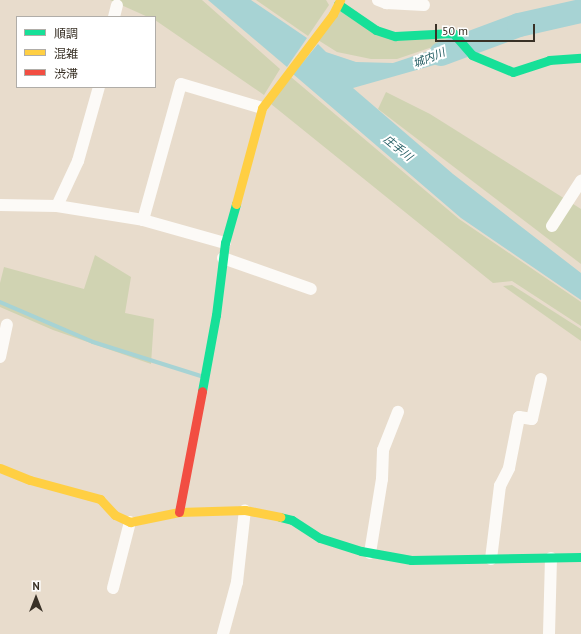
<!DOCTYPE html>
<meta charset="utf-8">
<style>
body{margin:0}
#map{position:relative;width:581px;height:634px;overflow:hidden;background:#e8dccc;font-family:"PT Sans","Noto Sans JP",sans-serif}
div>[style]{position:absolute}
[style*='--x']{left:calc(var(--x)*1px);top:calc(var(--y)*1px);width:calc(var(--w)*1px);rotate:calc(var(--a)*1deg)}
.green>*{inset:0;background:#d0d3b2}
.water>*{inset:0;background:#a7d3d4}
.stream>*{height:4px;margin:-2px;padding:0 2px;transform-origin:2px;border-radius:2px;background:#a7d3d4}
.river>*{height:24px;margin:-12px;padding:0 12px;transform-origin:12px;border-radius:12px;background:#a7d3d4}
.street>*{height:12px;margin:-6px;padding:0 6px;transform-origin:6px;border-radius:6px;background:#fcfaf7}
.fast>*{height:9px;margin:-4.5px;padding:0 4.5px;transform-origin:4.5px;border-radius:4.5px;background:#16e098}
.slow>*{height:9px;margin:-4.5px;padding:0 4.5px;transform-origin:4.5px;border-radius:4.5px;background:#ffcf43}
.jam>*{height:9px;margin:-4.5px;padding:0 4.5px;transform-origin:4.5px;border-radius:4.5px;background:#f24e42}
span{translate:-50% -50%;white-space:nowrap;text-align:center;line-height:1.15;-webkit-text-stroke:4px #fff;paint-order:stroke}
.water-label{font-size:11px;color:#215b61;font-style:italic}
.legend{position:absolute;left:16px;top:16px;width:140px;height:72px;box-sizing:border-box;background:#fff;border:1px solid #b0ada8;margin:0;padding:5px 7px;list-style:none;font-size:12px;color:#393126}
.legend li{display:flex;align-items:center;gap:8px;height:20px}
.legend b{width:20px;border:1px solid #b0ada8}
.north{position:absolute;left:16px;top:578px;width:40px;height:40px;-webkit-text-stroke:3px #fff;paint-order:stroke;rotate:0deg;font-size:11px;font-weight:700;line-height:16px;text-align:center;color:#393126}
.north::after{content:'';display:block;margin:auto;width:14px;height:18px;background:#393126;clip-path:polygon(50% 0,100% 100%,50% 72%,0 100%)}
.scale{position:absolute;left:435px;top:24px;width:100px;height:18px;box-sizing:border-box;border:2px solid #393126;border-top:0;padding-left:5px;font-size:12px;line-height:14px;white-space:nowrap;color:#393126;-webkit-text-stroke:3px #fff;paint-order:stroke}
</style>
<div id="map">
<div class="green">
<i style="clip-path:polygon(110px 0,202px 0,280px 69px,264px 95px,155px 20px,155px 17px,148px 17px)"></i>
<i style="clip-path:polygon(256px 0,326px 0,329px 5px,308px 36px)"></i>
<i style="clip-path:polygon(340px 11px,372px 32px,453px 40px,397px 59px,371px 59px,337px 52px,318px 40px)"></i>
<i style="clip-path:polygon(291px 77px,459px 219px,581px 302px,581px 326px,512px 281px,493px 283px,271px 104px)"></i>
<i style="clip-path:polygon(386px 92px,430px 114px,581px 209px,581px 264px,378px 109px)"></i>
<i style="clip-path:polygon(95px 255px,131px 277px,125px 313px,154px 319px,151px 364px,53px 330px,0 307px,0 283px,4px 267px,84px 289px)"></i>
<i style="clip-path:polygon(512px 285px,581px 329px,581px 341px,503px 286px)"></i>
</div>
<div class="water">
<i style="clip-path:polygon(208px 0,251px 0,307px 38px,287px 67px)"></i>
<i style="clip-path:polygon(456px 42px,466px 56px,353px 88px,453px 174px,581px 273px,581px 300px,461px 218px,293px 74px,318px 44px,326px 52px,356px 62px,393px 63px)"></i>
</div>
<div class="stream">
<i style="--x:0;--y:302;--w:101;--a:23.3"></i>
<i style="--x:93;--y:342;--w:113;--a:17.5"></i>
</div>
<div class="river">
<i style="--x:441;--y:54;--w:83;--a:-20.4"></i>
<i style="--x:519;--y:25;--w:64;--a:-12.7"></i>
</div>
<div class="street">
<i style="--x:378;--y:0;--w:9;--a:21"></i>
<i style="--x:386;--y:3;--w:38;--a:3"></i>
<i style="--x:114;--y:17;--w:12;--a:-76"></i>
<i style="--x:0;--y:205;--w:57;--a:1"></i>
<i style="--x:57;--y:206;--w:87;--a:9.2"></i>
<i style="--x:143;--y:220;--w:85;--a:15.7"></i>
<i style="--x:57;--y:206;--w:50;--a:-65"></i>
<i style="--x:78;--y:161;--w:77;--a:-74.2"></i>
<i style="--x:143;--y:220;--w:141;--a:-74.4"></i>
<i style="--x:181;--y:84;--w:84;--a:16.5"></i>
<i style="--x:552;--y:226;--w:54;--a:-57.2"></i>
<i style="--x:223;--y:258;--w:93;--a:19.4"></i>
<i style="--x:0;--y:357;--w:33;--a:-78"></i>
<i style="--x:370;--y:553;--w:75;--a:-80.8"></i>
<i style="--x:382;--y:479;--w:29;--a:-88"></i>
<i style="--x:383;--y:450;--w:41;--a:-68.5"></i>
<i style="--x:491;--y:559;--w:74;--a:-83"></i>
<i style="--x:500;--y:486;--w:20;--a:-63"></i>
<i style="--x:509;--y:468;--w:52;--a:-78.9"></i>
<i style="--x:519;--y:417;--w:13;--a:9"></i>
<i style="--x:532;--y:419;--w:41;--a:-77.3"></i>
<i style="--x:113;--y:588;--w:68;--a:-75.6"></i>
<i style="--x:223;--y:634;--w:54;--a:-74.9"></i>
<i style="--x:237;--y:582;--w:72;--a:-83.7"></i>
<i style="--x:549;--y:634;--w:76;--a:-88.5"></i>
</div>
<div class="fast">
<i style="--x:338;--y:4;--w:46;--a:34.4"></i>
<i style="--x:376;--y:30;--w:20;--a:18"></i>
<i style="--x:395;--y:36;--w:58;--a:-3"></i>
<i style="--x:453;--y:33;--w:29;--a:49"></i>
<i style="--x:472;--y:55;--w:44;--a:22.5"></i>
<i style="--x:513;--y:72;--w:38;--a:-18"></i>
<i style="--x:549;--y:60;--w:32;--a:-4"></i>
<i style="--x:202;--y:391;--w:77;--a:-79.6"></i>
<i style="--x:216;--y:315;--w:73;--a:-82.9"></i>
<i style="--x:225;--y:243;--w:41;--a:-74.2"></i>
<i style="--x:280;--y:517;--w:12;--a:14"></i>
<i style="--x:292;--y:520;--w:33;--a:33"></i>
<i style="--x:320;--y:538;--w:43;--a:17.6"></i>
<i style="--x:361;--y:551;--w:51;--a:10.2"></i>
<i style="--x:411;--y:560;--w:170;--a:-1"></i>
</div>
<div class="slow">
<i style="--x:236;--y:204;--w:99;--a:-74.8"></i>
<i style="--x:262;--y:108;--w:118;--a:-52.9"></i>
<i style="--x:333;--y:14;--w:16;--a:-63"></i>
<i style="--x:0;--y:468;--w:32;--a:22"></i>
<i style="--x:30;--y:480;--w:73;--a:15.2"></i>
<i style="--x:100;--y:499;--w:22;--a:47"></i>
<i style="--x:115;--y:515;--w:17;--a:25"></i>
<i style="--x:130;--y:522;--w:50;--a:-11.5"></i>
<i style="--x:179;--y:512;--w:66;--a:-1.7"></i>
<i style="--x:245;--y:510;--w:36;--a:11"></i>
</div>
<div class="jam">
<i style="--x:179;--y:512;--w:123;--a:-79.2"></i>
</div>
<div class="water-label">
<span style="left:429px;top:58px;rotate:-22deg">城内川</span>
<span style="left:398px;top:148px;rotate:39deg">庄手川</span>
</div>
<ul class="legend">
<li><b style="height:5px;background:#16e098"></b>順調</li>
<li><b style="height:5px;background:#ffcf43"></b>混雑</li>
<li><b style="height:5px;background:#f24e42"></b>渋滞</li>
</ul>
<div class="north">N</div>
<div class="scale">50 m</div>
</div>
